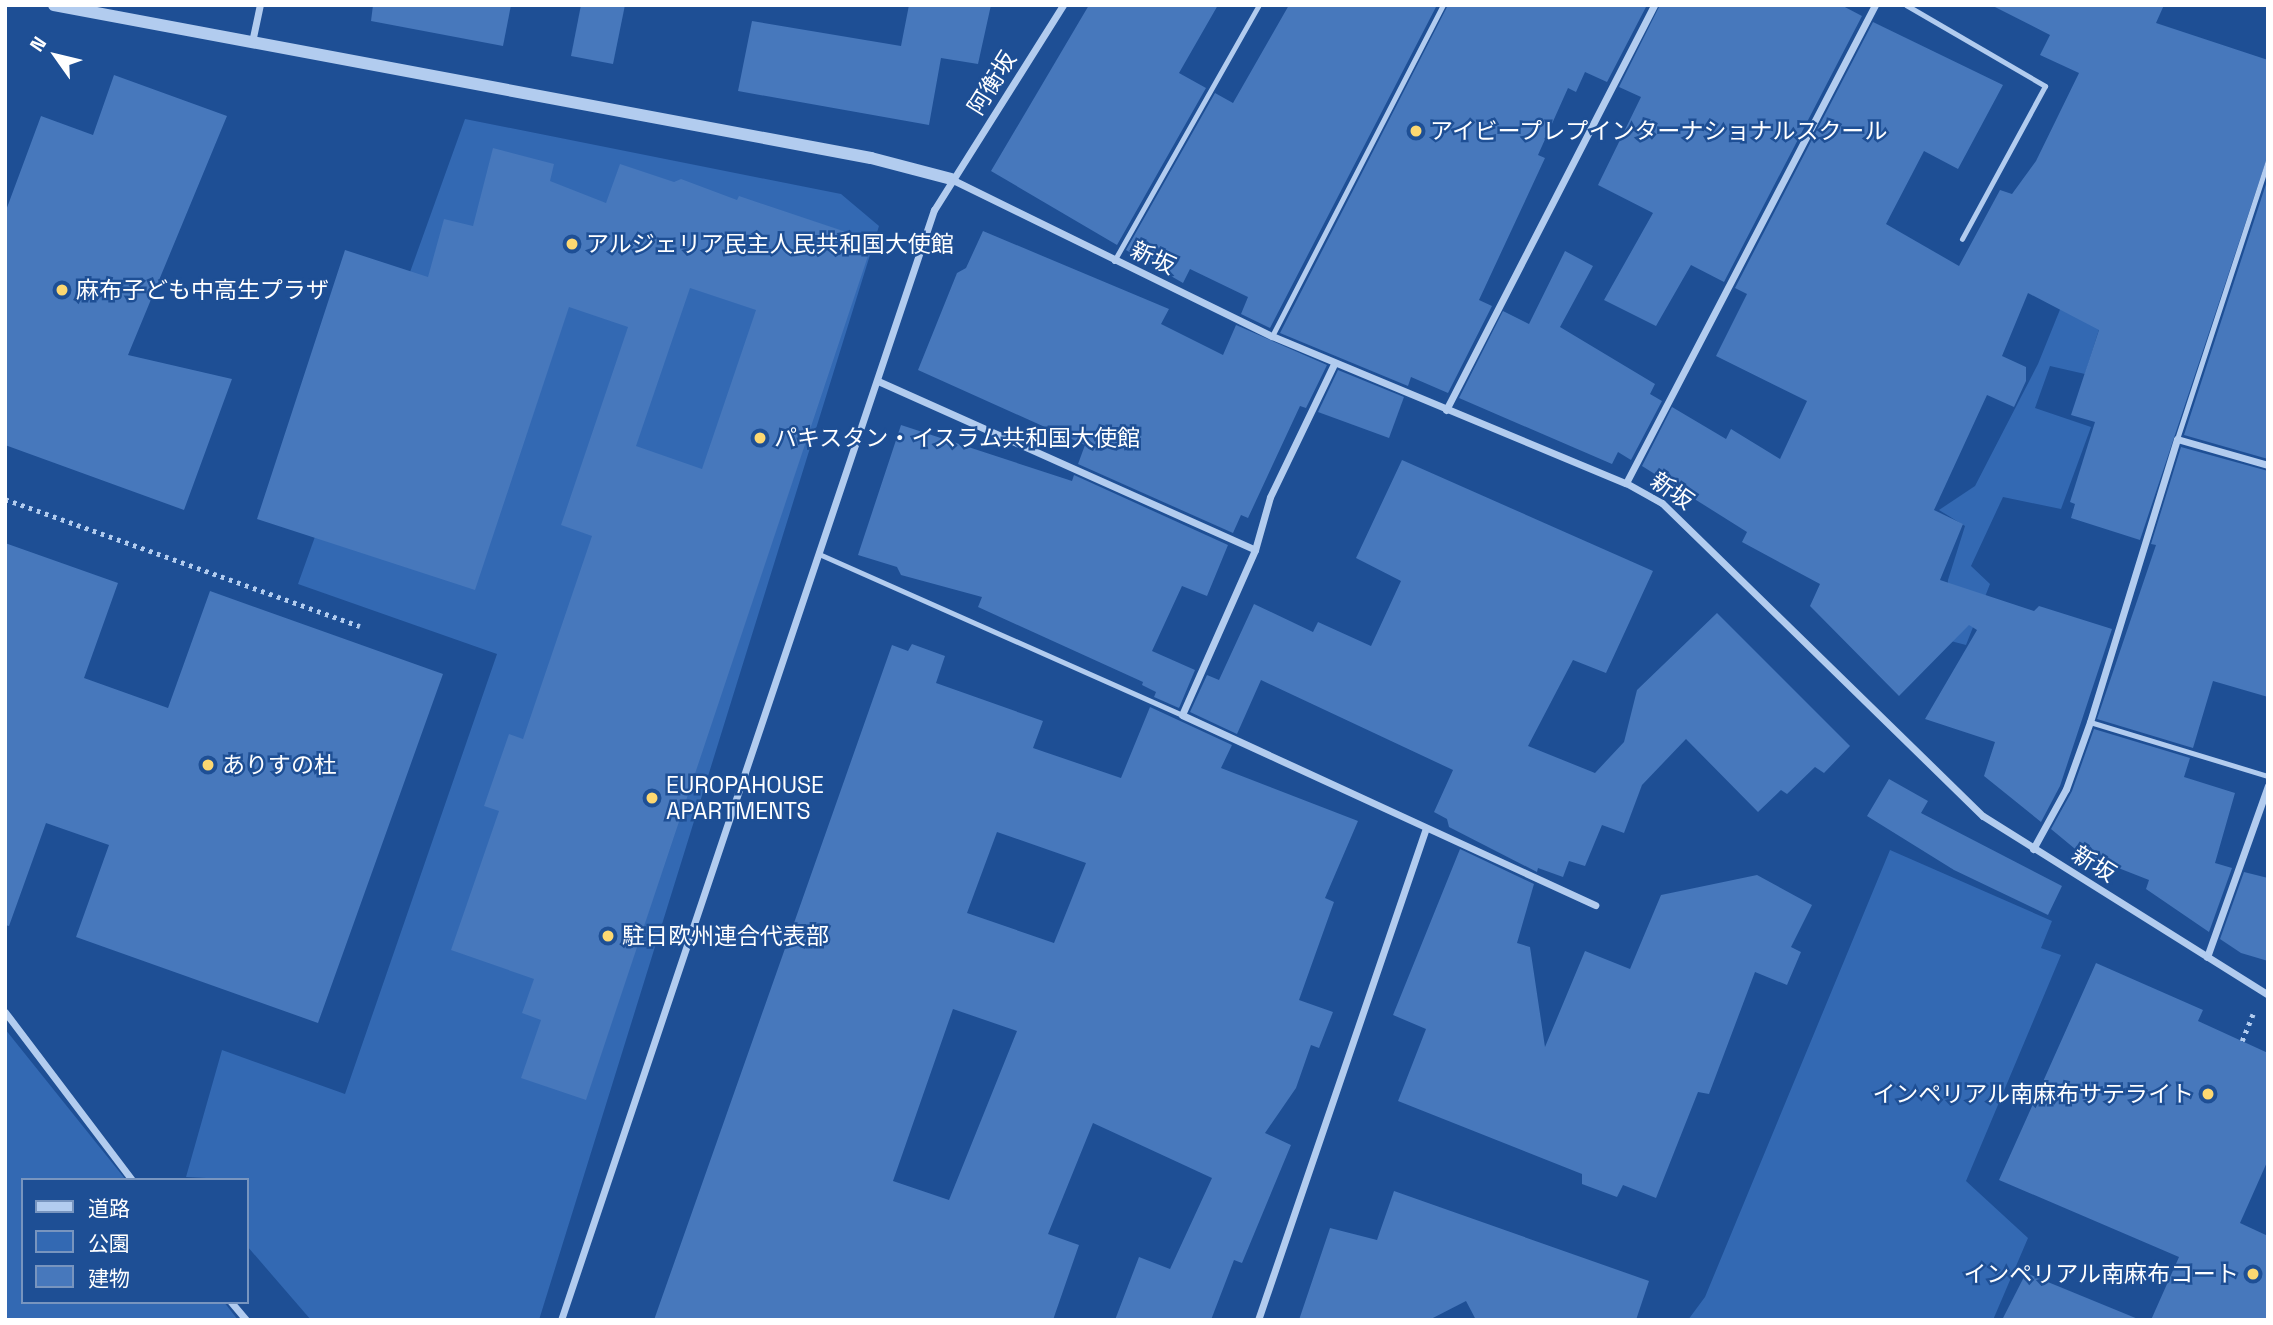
<!DOCTYPE html>
<meta charset="utf-8">
<style>
body{margin:0}
#map{position:relative;width:2273px;height:1325px;overflow:hidden;background:#1e4f95;font-family:"Space Grotesk","Noto Sans JP",sans-serif}
div>[style]{position:absolute}
[style*='--x']{left:calc(var(--x)*1px);top:calc(var(--y)*1px);width:calc(var(--w)*1px);rotate:calc(var(--a)*1deg)}
.green>*{inset:0;background:#3369b3}
.building>*{inset:0;background:#4778bc}
.path>*{height:4.5px;margin-top:-2.25px;transform-origin:0;background:repeating-linear-gradient(90deg,#b2ccef 0 3.5px,transparent 0 8.5px)}
.service>*{height:5px;margin:-2.5px;padding:0 2.5px;transform-origin:2.5px;border-radius:2.5px;background:#b2ccef}
.minor>*{height:7px;margin:-3.5px;padding:0 3.5px;transform-origin:3.5px;border-radius:3.5px;background:#b2ccef}
.tertiary>*{height:12px;margin:-6px;padding:0 6px;transform-origin:6px;border-radius:6px;background:#b2ccef}
.dots>*{width:19px;height:19px;translate:-50% -50%;box-sizing:border-box;border:4px solid #1e4f95;border-radius:50%}
span{translate:-50% -50%;white-space:nowrap;text-align:center;line-height:1.15;-webkit-text-stroke:5px #1e4f95;paint-order:stroke}
.street-label{font-size:23px;color:#fff}
.poi-label{font-size:23px;color:#fff}
.left{translate:0 -50%;text-align:left}
.right{translate:-100% -50%;text-align:right}
.frame{position:absolute;inset:0;border:7px solid #fff;pointer-events:none}
.legend{position:absolute;left:21px;top:1178px;width:228px;height:126px;box-sizing:border-box;background:#1e4f95;border:2px solid #7895bf;margin:0;padding:9px 12px;list-style:none;font-size:21px;color:#fff}
.legend li{display:flex;align-items:center;gap:14px;height:35px}
.legend b{width:35px;border:2px solid #7895bf}
.north{position:absolute;left:21px;top:21px;width:70px;height:70px;-webkit-text-stroke:5px #1e4f95;paint-order:stroke;rotate:304deg;font-size:19px;font-weight:700;line-height:28px;text-align:center;color:#fff}
.north::after{content:'';display:block;margin:auto;width:24px;height:32px;background:#fff;clip-path:polygon(50% 0,100% 100%,50% 72%,0 100%)}
</style>
<div id="map">
<div class="green">
<i style="clip-path:polygon(465px 119px,841px 194px,879px 226px,539px 1320px,311px 1320px,247px 1246px,247px 1180px,186px 1177px,222px 1050px,345px 1094px,497px 654px,298px 584px)"></i>
<i style="clip-path:polygon(2157px 145px,2085px 374px,2050px 366px,2035px 408px,2091px 427px,2061px 509px,2003px 497px,1971px 566px,1990px 584px,1966px 645px,1943px 639px,1948px 580px,1965px 526px,1939px 510px,1975px 486px,2038px 364px,2080px 260px)"></i>
<i style="clip-path:polygon(1890px 850px,2052px 921px,2041px 948px,2061px 955px,1966px 1181px,2028px 1238px,1993px 1320px,1688px 1320px,1705px 1297px)"></i>
<i style="clip-path:polygon(5px 1029px,126px 1180px,23px 1180px,23px 1302px,224px 1302px,238px 1320px,5px 1320px)"></i>
</div>
<div class="building">
<i style="clip-path:polygon(373px 5px,511px 5px,503px 46px,371px 21px)"></i>
<i style="clip-path:polygon(581px 5px,625px 5px,613px 64px,571px 56px)"></i>
<i style="clip-path:polygon(909px 5px,991px 5px,978px 64px,941px 58px,929px 125px,738px 91px,752px 21px,901px 46px)"></i>
<i style="clip-path:polygon(1089px 5px,1218px 5px,1179px 73px,1206px 88px,1117px 245px,991px 171px)"></i>
<i style="clip-path:polygon(1289px 5px,1437px 5px,1270px 328px,1241px 314px,1248px 297px,1190px 269px,1183px 283px,1126px 250px,1215px 93px,1233px 103px)"></i>
<i style="clip-path:polygon(1448px 5px,1647px 5px,1607px 82px,1585px 72px,1576px 92px,1568px 88px,1538px 155px,1545px 158px,1479px 300px,1492px 306px,1448px 393px,1411px 377px,1408px 386px,1280px 333px)"></i>
<i style="clip-path:polygon(1660px 5px,1841px 5px,1862px 16px,1724px 282px,1691px 265px,1656px 326px,1604px 300px,1653px 213px,1598px 185px,1641px 97px,1619px 87px)"></i>
<i style="clip-path:polygon(1991px 5px,2164px 5px,2156px 23px,2268px 60px,2268px 155px,2140px 540px,2071px 518px,2075px 504px,2070px 502px,2095px 422px,2071px 415px,2099px 330px,2028px 293px,2002px 356px,2026px 367px,2026px 381px,2014px 407px,1987px 395px,1934px 510px,1963px 524px,1940px 580px,2034px 611px,2039px 606px,2112px 629px,2060px 786px,2041px 822px,1984px 776px,1995px 742px,1925px 719px,1977px 630px,1969px 625px,1899px 696px,1810px 606px,1820px 584px,1742px 542px,1747px 532px,1642px 466px,1672px 407px,1726px 439px,1731px 429px,1780px 459px,1807px 401px,1716px 356px,1747px 294px,1735px 288px,1873px 22px,2003px 85px,1958px 169px,1924px 151px,1886px 224px,1959px 266px,2000px 190px,2012px 194px,2036px 161px,2079px 73px,2040px 55px,2050px 35px)"></i>
<i style="clip-path:polygon(114px 75px,227px 116px,128px 355px,232px 379px,184px 510px,5px 445px,5px 213px,41px 116px,93px 135px)"></i>
<i style="clip-path:polygon(evenodd,493px 148px,554px 164px,550px 181px,606px 203px,620px 164px,674px 182px,681px 179px,737px 200px,739px 196px,873px 241px,586px 1100px,521px 1078px,541px 1020px,522px 1013px,534px 979px,451px 950px,499px 811px,484px 806px,509px 734px,523px 739px,592px 536px,561px 525px,628px 327px,569px 307px,475px 590px,257px 519px,345px 250px,428px 277px,444px 219px,473px 226px,493px 148px,690px 288px,756px 310px,702px 469px,636px 446px,690px 288px)"></i>
<i style="clip-path:polygon(2268px 178px,2268px 459px,2184px 435px)"></i>
<i style="clip-path:polygon(983px 231px,1169px 309px,1161px 324px,1223px 355px,1236px 325px,1327px 365px,1306px 408px,1300px 406px,1248px 518px,1241px 515px,1233px 533px,1078px 464px,1085px 445px,918px 370px,957px 273px,966px 268px)"></i>
<i style="clip-path:polygon(1565px 251px,1593px 266px,1560px 327px,1655px 384px,1650px 394px,1662px 401px,1631px 460px,1618px 452px,1612px 464px,1459px 398px,1503px 311px,1529px 324px)"></i>
<i style="clip-path:polygon(1338px 370px,1404px 397px,1389px 438px,1318px 412px)"></i>
<i style="clip-path:polygon(901px 425px,1072px 481px,1074px 475px,1228px 545px,1207px 596px,1182px 586px,1152px 651px,1195px 670px,1179px 708px,1154px 697px,1156px 692px,1142px 685px,1143px 682px,978px 607px,982px 597px,901px 575px,897px 567px,858px 555px)"></i>
<i style="clip-path:polygon(2181px 447px,2268px 471px,2268px 697px,2213px 681px,2193px 748px,2097px 719px,2156px 545px,2151px 544px)"></i>
<i style="clip-path:polygon(1402px 460px,1653px 571px,1606px 673px,1573px 660px,1528px 746px,1595px 773px,1624px 742px,1637px 690px,1717px 613px,1850px 746px,1824px 773px,1815px 767px,1787px 794px,1781px 790px,1758px 812px,1686px 739px,1642px 785px,1624px 833px,1602px 825px,1585px 866px,1569px 861px,1563px 877px,1538px 868px,1537px 872px,1449px 827px,1447px 819px,1434px 812px,1453px 770px,1261px 680px,1237px 734px,1190px 712px,1207px 675px,1219px 680px,1254px 604px,1313px 632px,1318px 622px,1371px 646px,1401px 581px,1356px 558px)"></i>
<i style="clip-path:polygon(5px 543px,118px 583px,84px 678px,168px 708px,210px 591px,443px 674px,318px 1023px,76px 937px,109px 845px,46px 823px,9px 926px,5px 925px)"></i>
<i style="clip-path:polygon(evenodd,912px 644px,945px 656px,936px 683px,1043px 721px,1033px 748px,1121px 778px,1150px 707px,1232px 745px,1221px 768px,1358px 821px,1325px 898px,1334px 902px,1299px 1000px,1333px 1012px,1319px 1048px,1311px 1045px,1296px 1088px,1265px 1133px,1291px 1145px,1242px 1263px,1234px 1260px,1211px 1320px,1115px 1320px,1139px 1257px,1170px 1269px,1212px 1178px,1093px 1123px,1048px 1234px,1079px 1245px,1053px 1320px,654px 1320px,892px 645px,908px 651px,912px 644px,997px 832px,1086px 863px,1054px 943px,967px 913px,997px 832px,912px 644px,953px 1009px,1017px 1031px,949px 1200px,893px 1181px,953px 1009px)"></i>
<i style="clip-path:polygon(2094px 729px,2190px 758px,2184px 777px,2235px 793px,2215px 863px,2232px 868px,2209px 932px,2146px 889px,2149px 880px,2080px 853px,2051px 829px,2072px 791px)"></i>
<i style="clip-path:polygon(1889px 779px,1928px 801px,1921px 813px,2062px 886px,2048px 915px,1954px 870px,1867px 816px)"></i>
<i style="clip-path:polygon(1460px 849px,1534px 884px,1517px 943px,1530px 947px,1545px 1047px,1585px 951px,1630px 969px,1661px 895px,1757px 875px,1812px 905px,1791px 947px,1801px 952px,1787px 985px,1755px 972px,1709px 1094px,1698px 1092px,1656px 1198px,1623px 1185px,1617px 1197px,1582px 1184px,1582px 1174px,1398px 1101px,1426px 1029px,1393px 1015px)"></i>
<i style="clip-path:polygon(2244px 872px,2268px 878px,2268px 961px,2241px 953px,2220px 939px)"></i>
<i style="clip-path:polygon(2096px 963px,2203px 1010px,2198px 1021px,2268px 1053px,2268px 1160px,2240px 1223px,2268px 1236px,2268px 1320px,2151px 1320px,2179px 1257px,1999px 1180px)"></i>
<i style="clip-path:polygon(1394px 1191px,1649px 1281px,1636px 1320px,1476px 1320px,1466px 1301px,1429px 1320px,1299px 1320px,1330px 1228px,1377px 1240px)"></i>
<i style="clip-path:polygon(2026px 1273px,2138px 1319px,2138px 1320px,2002px 1320px)"></i>
</div>
<div class="path">
<i style="--x:5;--y:499;--w:377;--a:19.7"></i>
<i style="--x:2242;--y:1041;--w:29;--a:-68"></i>
</div>
<div class="service">
<i style="--x:1906;--y:5;--w:161;--a:30.2"></i>
<i style="--x:2045;--y:86;--w:174;--a:118.5"></i>
<i style="--x:1114;--y:261;--w:294;--a:-60.5"></i>
<i style="--x:1272;--y:336;--w:373;--a:-62.7"></i>
<i style="--x:2177;--y:439;--w:293;--a:-71.9"></i>
<i style="--x:819;--y:554;--w:397;--a:23.9"></i>
<i style="--x:2090;--y:722;--w:186;--a:16.9"></i>
</div>
<div class="minor">
<i style="--x:252;--y:42;--w:38;--a:-78"></i>
<i style="--x:951;--y:179;--w:357;--a:26.1"></i>
<i style="--x:1272;--y:336;--w:383;--a:22.6"></i>
<i style="--x:1626;--y:483;--w:41;--a:29.1"></i>
<i style="--x:1662;--y:503;--w:448;--a:44.3"></i>
<i style="--x:1983;--y:816;--w:337;--a:32.1"></i>
<i style="--x:878;--y:381;--w:413;--a:24.1"></i>
<i style="--x:1255;--y:550;--w:180;--a:113.9"></i>
<i style="--x:1182;--y:715;--w:455;--a:24.7"></i>
<i style="--x:1446;--y:410;--w:455;--a:-62.8"></i>
<i style="--x:1626;--y:483;--w:539;--a:-62.48"></i>
<i style="--x:1255;--y:550;--w:55;--a:-74.2"></i>
<i style="--x:1270;--y:497;--w:148;--a:-64.3"></i>
<i style="--x:2033;--y:849;--w:68;--a:-61.2"></i>
<i style="--x:2066;--y:789;--w:71;--a:-70.3"></i>
<i style="--x:2090;--y:722;--w:296;--a:-72.9"></i>
<i style="--x:2177;--y:439;--w:95;--a:15.9"></i>
<i style="--x:2207;--y:957;--w:182;--a:-70.4"></i>
<i style="--x:5;--y:1012;--w:211;--a:52.9"></i>
<i style="--x:231;--y:1302;--w:23;--a:50"></i>
<i style="--x:561;--y:1320;--w:1171;--a:-71.43"></i>
<i style="--x:934;--y:210;--w:242;--a:-57.8"></i>
<i style="--x:1258;--y:1320;--w:520;--a:-71.15"></i>
</div>
<div class="tertiary">
<i style="--x:54;--y:5;--w:831;--a:10.61"></i>
<i style="--x:871;--y:158;--w:83;--a:14.7"></i>
</div>
<div class="dots">
<i style="left:1416px;top:131px;background:#fdd871"></i>
<i style="left:572px;top:244px;background:#fdd871"></i>
<i style="left:62px;top:290px;background:#fdd871"></i>
<i style="left:760px;top:438px;background:#fdd871"></i>
<i style="left:208px;top:765px;background:#fdd871"></i>
<i style="left:652px;top:798px;background:#fdd871"></i>
<i style="left:608px;top:936px;background:#fdd871"></i>
<i style="left:2208px;top:1094px;background:#fdd871"></i>
<i style="left:2253px;top:1274px;background:#fdd871"></i>
</div>
<div class="street-label">
<span style="left:992px;top:83px;rotate:-58deg">阿衡坂</span>
<span style="left:1153px;top:258px;rotate:25deg">新坂</span>
<span style="left:1672px;top:491px;rotate:35deg">新坂</span>
<span style="left:2094px;top:864px;rotate:32deg">新坂</span>
</div>
<div class="poi-label">
<span class="left" style="left:1430px;top:131px">アイビープレプインターナショナルスクール</span>
<span class="left" style="left:586px;top:244px">アルジェリア民主人民共和国大使館</span>
<span class="left" style="left:76px;top:290px">麻布子ども中高生プラザ</span>
<span class="left" style="left:774px;top:438px">パキスタン・イスラム共和国大使館</span>
<span class="left" style="left:222px;top:765px">ありすの杜</span>
<span class="left" style="left:666px;top:798px">EUROPAHOUSE<br>APARTMENTS</span>
<span class="left" style="left:622px;top:936px">駐日欧州連合代表部</span>
<span class="right" style="left:2194px;top:1094px">インペリアル南麻布サテライト</span>
<span class="right" style="left:2239px;top:1274px">インペリアル南麻布コート</span>
</div>
<div class="frame"></div>
<ul class="legend">
<li><b style="height:9px;background:#b2ccef"></b>道路</li>
<li><b style="height:19px;background:#3369b3"></b>公園</li>
<li><b style="height:19px;background:#4778bc"></b>建物</li>
</ul>
<div class="north">N</div>
</div>
